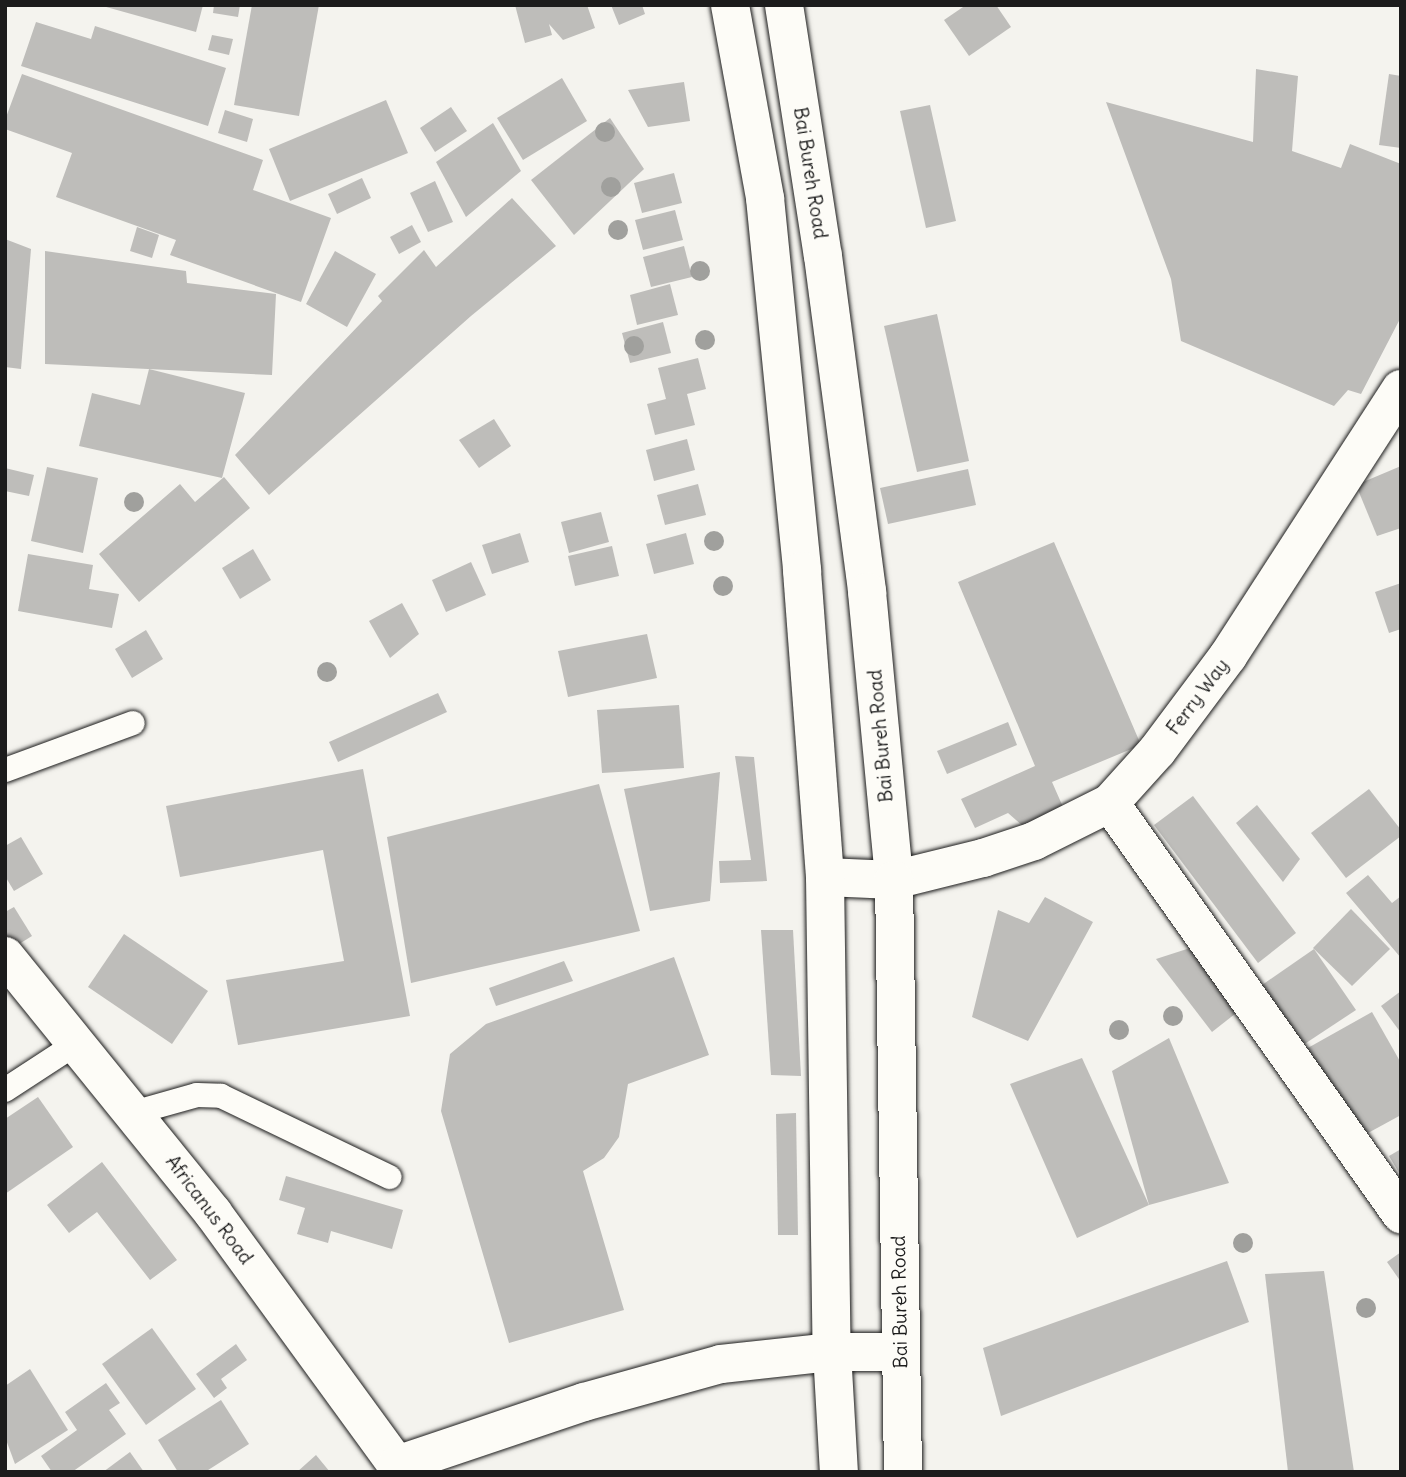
<!DOCTYPE html>
<style>
body{margin:0}
#map{position:relative;width:1406px;height:1477px;overflow:hidden;background:#f4f3ee;font-family:Delius,sans-serif}
div>[style]{position:absolute}
[style*='--x']{left:calc(var(--x)*1px);top:calc(var(--y)*1px);width:calc(var(--w)*1px);rotate:calc(var(--a)*1deg)}
.building>*{inset:0;background:#bebdba}
.roads{filter:drop-shadow(0 0 2px #1c1c1c) drop-shadow(0 0 2px #1c1c1c)}
.lane>*{height:24px;margin:-12px;padding:0 12px;transform-origin:12px;border-radius:12px;background:#fdfcf7}
.street>*{height:38px;margin:-19px;padding:0 19px;transform-origin:19px;border-radius:19px;background:#fdfcf7}
.highway>*{height:38px;margin:-19px;padding:0 19px;transform-origin:19px;border-radius:19px;background:#fdfcf7}
.trees>*{width:20px;height:20px;margin:-10px;border-radius:50%;background:#a0a09d}
span{translate:-50% -50%;white-space:nowrap;text-align:center;line-height:1.15;-webkit-text-stroke:5px #fdfcf7;paint-order:stroke}
.street-label{font-size:19px;color:#1c1c1c}
.frame{position:absolute;inset:0;border:7px solid #1c1c1c;pointer-events:none}
</style>
<div id="map">
<div class="building">
<i style="clip-path:polygon(99px 5px,203px 5px,196px 32px)"></i>
<i style="clip-path:polygon(214px 5px,240px 5px,238px 17px,213px 13px)"></i>
<i style="clip-path:polygon(252px 5px,319px 5px,299px 116px,234px 105px)"></i>
<i style="clip-path:polygon(515px 5px,587px 5px,595px 28px,563px 40px,549px 24px,552px 35px,525px 43px)"></i>
<i style="clip-path:polygon(611px 5px,642px 5px,645px 14px,619px 25px)"></i>
<i style="clip-path:polygon(966px 5px,996px 5px,1011px 27px,969px 56px,944px 20px)"></i>
<i style="clip-path:polygon(36px 22px,91px 39px,95px 26px,226px 68px,208px 126px,21px 66px)"></i>
<i style="clip-path:polygon(212px 35px,233px 39px,229px 55px,208px 50px)"></i>
<i style="clip-path:polygon(1256px 69px,1298px 76px,1292px 151px,1341px 168px,1350px 144px,1401px 164px,1401px 317px,1361px 394px,1348px 390px,1334px 406px,1181px 341px,1171px 279px,1106px 102px,1253px 142px)"></i>
<i style="clip-path:polygon(22px 74px,263px 160px,253px 190px,331px 218px,301px 302px,170px 255px,176px 240px,56px 197px,72px 153px,5px 129px,5px 120px)"></i>
<i style="clip-path:polygon(1389px 74px,1401px 76px,1401px 148px,1379px 145px)"></i>
<i style="clip-path:polygon(562px 78px,587px 121px,523px 160px,497px 118px)"></i>
<i style="clip-path:polygon(684px 82px,690px 121px,648px 127px,628px 90px)"></i>
<i style="clip-path:polygon(386px 100px,408px 153px,290px 201px,269px 149px)"></i>
<i style="clip-path:polygon(930px 105px,956px 221px,926px 228px,900px 111px)"></i>
<i style="clip-path:polygon(451px 107px,467px 131px,435px 152px,420px 128px)"></i>
<i style="clip-path:polygon(225px 110px,253px 119px,247px 142px,218px 133px)"></i>
<i style="clip-path:polygon(610px 118px,644px 169px,574px 235px,531px 180px)"></i>
<i style="clip-path:polygon(493px 123px,521px 171px,466px 217px,436px 162px)"></i>
<i style="clip-path:polygon(674px 173px,682px 203px,642px 213px,634px 183px)"></i>
<i style="clip-path:polygon(362px 178px,371px 198px,337px 214px,328px 194px)"></i>
<i style="clip-path:polygon(435px 181px,453px 222px,428px 232px,410px 193px)"></i>
<i style="clip-path:polygon(512px 198px,556px 246px,471px 316px,269px 495px,235px 455px,382px 301px,378px 296px,424px 250px,436px 267px)"></i>
<i style="clip-path:polygon(675px 210px,683px 240px,643px 250px,635px 220px)"></i>
<i style="clip-path:polygon(412px 225px,421px 242px,399px 254px,390px 237px)"></i>
<i style="clip-path:polygon(137px 227px,159px 235px,152px 258px,130px 251px)"></i>
<i style="clip-path:polygon(5px 239px,31px 249px,21px 369px,5px 367px)"></i>
<i style="clip-path:polygon(684px 246px,692px 277px,651px 287px,643px 257px)"></i>
<i style="clip-path:polygon(45px 251px,186px 271px,187px 283px,276px 294px,272px 375px,45px 364px)"></i>
<i style="clip-path:polygon(335px 251px,376px 274px,347px 327px,306px 304px)"></i>
<i style="clip-path:polygon(670px 284px,678px 315px,637px 325px,630px 295px)"></i>
<i style="clip-path:polygon(937px 314px,969px 461px,917px 472px,884px 326px)"></i>
<i style="clip-path:polygon(663px 322px,671px 353px,630px 363px,622px 333px)"></i>
<i style="clip-path:polygon(698px 358px,706px 389px,687px 394px,695px 425px,655px 435px,647px 404px,666px 399px,658px 368px)"></i>
<i style="clip-path:polygon(149px 369px,245px 393px,222px 478px,79px 446px,92px 393px,140px 405px)"></i>
<i style="clip-path:polygon(494px 419px,511px 446px,479px 468px,459px 440px)"></i>
<i style="clip-path:polygon(687px 439px,695px 470px,654px 481px,646px 450px)"></i>
<i style="clip-path:polygon(1401px 466px,1401px 528px,1377px 536px,1356px 485px)"></i>
<i style="clip-path:polygon(47px 467px,98px 478px,83px 553px,31px 541px)"></i>
<i style="clip-path:polygon(5px 468px,34px 475px,29px 496px,5px 491px)"></i>
<i style="clip-path:polygon(968px 469px,976px 505px,888px 524px,880px 488px)"></i>
<i style="clip-path:polygon(224px 477px,250px 508px,139px 602px,99px 554px,180px 484px,195px 502px)"></i>
<i style="clip-path:polygon(698px 484px,706px 515px,665px 525px,657px 495px)"></i>
<i style="clip-path:polygon(601px 512px,609px 542px,569px 553px,561px 522px)"></i>
<i style="clip-path:polygon(520px 533px,529px 562px,492px 574px,482px 545px)"></i>
<i style="clip-path:polygon(686px 533px,694px 564px,654px 574px,646px 544px)"></i>
<i style="clip-path:polygon(1054px 542px,1141px 745px,1052px 782px,1063px 807px,1023px 826px,1008px 813px,975px 828px,961px 799px,1035px 766px,958px 582px)"></i>
<i style="clip-path:polygon(612px 546px,619px 576px,575px 586px,568px 556px)"></i>
<i style="clip-path:polygon(253px 549px,271px 580px,240px 599px,222px 568px)"></i>
<i style="clip-path:polygon(28px 554px,93px 565px,89px 589px,119px 594px,112px 628px,18px 611px)"></i>
<i style="clip-path:polygon(471px 562px,486px 595px,446px 612px,432px 580px)"></i>
<i style="clip-path:polygon(1401px 583px,1401px 629px,1389px 633px,1375px 592px)"></i>
<i style="clip-path:polygon(402px 603px,419px 634px,390px 658px,369px 621px)"></i>
<i style="clip-path:polygon(146px 630px,163px 659px,132px 678px,115px 649px)"></i>
<i style="clip-path:polygon(647px 634px,657px 678px,568px 697px,558px 651px)"></i>
<i style="clip-path:polygon(438px 693px,447px 712px,338px 762px,329px 742px)"></i>
<i style="clip-path:polygon(679px 705px,684px 768px,602px 773px,597px 710px)"></i>
<i style="clip-path:polygon(1008px 722px,1017px 745px,947px 774px,937px 751px)"></i>
<i style="clip-path:polygon(735px 756px,754px 757px,767px 881px,720px 883px,719px 861px,751px 860px)"></i>
<i style="clip-path:polygon(363px 769px,410px 1016px,238px 1045px,226px 980px,344px 961px,323px 850px,180px 877px,166px 806px)"></i>
<i style="clip-path:polygon(720px 772px,710px 901px,650px 911px,624px 789px)"></i>
<i style="clip-path:polygon(599px 784px,640px 931px,411px 983px,387px 837px)"></i>
<i style="clip-path:polygon(1369px 789px,1401px 830px,1401px 836px,1346px 878px,1311px 833px)"></i>
<i style="clip-path:polygon(1193px 796px,1296px 933px,1258px 963px,1154px 825px)"></i>
<i style="clip-path:polygon(1257px 805px,1300px 859px,1283px 882px,1236px 823px)"></i>
<i style="clip-path:polygon(21px 837px,43px 874px,14px 891px,5px 876px,5px 846px)"></i>
<i style="clip-path:polygon(1368px 875px,1392px 903px,1401px 896px,1401px 958px,1346px 893px)"></i>
<i style="clip-path:polygon(1045px 897px,1093px 922px,1028px 1041px,972px 1017px,998px 910px,1029px 923px)"></i>
<i style="clip-path:polygon(14px 907px,32px 936px,11px 949px,5px 940px,5px 912px)"></i>
<i style="clip-path:polygon(1351px 909px,1390px 949px,1352px 986px,1313px 948px)"></i>
<i style="clip-path:polygon(761px 930px,793px 930px,801px 1076px,771px 1075px)"></i>
<i style="clip-path:polygon(124px 934px,208px 991px,172px 1044px,88px 987px)"></i>
<i style="clip-path:polygon(1190px 948px,1240px 1010px,1212px 1032px,1156px 959px)"></i>
<i style="clip-path:polygon(1314px 949px,1356px 1010px,1303px 1045px,1262px 985px)"></i>
<i style="clip-path:polygon(674px 957px,709px 1055px,628px 1084px,619px 1137px,604px 1158px,583px 1171px,624px 1310px,509px 1343px,441px 1111px,450px 1054px,486px 1024px)"></i>
<i style="clip-path:polygon(564px 961px,573px 981px,496px 1006px,489px 988px)"></i>
<i style="clip-path:polygon(1401px 991px,1401px 1033px,1381px 1006px)"></i>
<i style="clip-path:polygon(1372px 1012px,1401px 1063px,1401px 1115px,1357px 1139px,1306px 1049px)"></i>
<i style="clip-path:polygon(1169px 1038px,1229px 1183px,1149px 1205px,1112px 1071px)"></i>
<i style="clip-path:polygon(1082px 1058px,1149px 1205px,1077px 1238px,1010px 1084px)"></i>
<i style="clip-path:polygon(38px 1097px,73px 1147px,5px 1194px,5px 1119px)"></i>
<i style="clip-path:polygon(796px 1113px,798px 1235px,778px 1235px,776px 1114px)"></i>
<i style="clip-path:polygon(1401px 1149px,1401px 1176px,1389px 1156px)"></i>
<i style="clip-path:polygon(102px 1162px,177px 1260px,150px 1280px,97px 1212px,69px 1233px,47px 1205px)"></i>
<i style="clip-path:polygon(286px 1176px,403px 1210px,392px 1249px,331px 1231px,328px 1243px,297px 1234px,305px 1208px,279px 1200px)"></i>
<i style="clip-path:polygon(1401px 1252px,1401px 1282px,1387px 1262px)"></i>
<i style="clip-path:polygon(1227px 1261px,1249px 1322px,1001px 1416px,983px 1348px)"></i>
<i style="clip-path:polygon(1324px 1271px,1354px 1472px,1288px 1472px,1265px 1274px)"></i>
<i style="clip-path:polygon(152px 1328px,196px 1389px,146px 1425px,102px 1364px)"></i>
<i style="clip-path:polygon(236px 1344px,247px 1360px,221px 1379px,227px 1388px,214px 1398px,196px 1374px)"></i>
<i style="clip-path:polygon(30px 1369px,68px 1430px,15px 1464px,5px 1437px,5px 1386px)"></i>
<i style="clip-path:polygon(106px 1383px,120px 1403px,109px 1410px,126px 1434px,72px 1472px,52px 1472px,41px 1456px,77px 1430px,65px 1412px)"></i>
<i style="clip-path:polygon(221px 1400px,249px 1444px,205px 1472px,178px 1472px,158px 1440px)"></i>
<i style="clip-path:polygon(130px 1452px,144px 1472px,103px 1472px)"></i>
<i style="clip-path:polygon(316px 1455px,330px 1472px,297px 1472px)"></i>
</div>
<div class="roads">
<div class="lane">
<i style="--x:5;--y:770;--w:136;--a:-20.2"></i>
<i style="--x:5;--y:1090;--w:86;--a:-33.1"></i>
<i style="--x:133;--y:1113;--w:66;--a:-15.7"></i>
<i style="--x:197;--y:1095;--w:24;--a:2"></i>
<i style="--x:221;--y:1096;--w:187;--a:25.7"></i>
</div>
<div class="street">
<i style="--x:1110;--y:803;--w:504;--a:54.7"></i>
<i style="--x:825;--y:877;--w:69;--a:2.5"></i>
<i style="--x:894;--y:880;--w:92;--a:-13.9"></i>
<i style="--x:983;--y:858;--w:54;--a:-18.4"></i>
<i style="--x:1034;--y:841;--w:85;--a:-26.6"></i>
<i style="--x:1110;--y:803;--w:70;--a:-47.9"></i>
<i style="--x:1157;--y:751;--w:119;--a:-53.2"></i>
<i style="--x:1228;--y:656;--w:318;--a:-57.1"></i>
<i style="--x:5;--y:956;--w:331;--a:51"></i>
<i style="--x:213;--y:1213;--w:321;--a:53.9"></i>
<i style="--x:397;--y:1465;--w:197;--a:-18.6"></i>
<i style="--x:584;--y:1402;--w:142;--a:-15.5"></i>
<i style="--x:721;--y:1364;--w:112;--a:-6.2"></i>
<i style="--x:832;--y:1352;--w:68;--a:0"></i>
</div>
<div class="highway">
<i style="--x:730;--y:5;--w:196;--a:79.7"></i>
<i style="--x:765;--y:198;--w:375;--a:84.3"></i>
<i style="--x:802;--y:571;--w:307;--a:85.7"></i>
<i style="--x:825;--y:877;--w:475;--a:89.2"></i>
<i style="--x:832;--y:1352;--w:120;--a:86.7"></i>
<i style="--x:784;--y:5;--w:254;--a:81.2"></i>
<i style="--x:823;--y:256;--w:339;--a:82.5"></i>
<i style="--x:867;--y:592;--w:289;--a:84.6"></i>
<i style="--x:894;--y:880;--w:592;--a:89.13"></i>
</div>
</div>
<div class="trees">
<i style="left:605px;top:132px"></i>
<i style="left:611px;top:187px"></i>
<i style="left:618px;top:230px"></i>
<i style="left:700px;top:271px"></i>
<i style="left:705px;top:340px"></i>
<i style="left:634px;top:346px"></i>
<i style="left:134px;top:502px"></i>
<i style="left:714px;top:541px"></i>
<i style="left:723px;top:586px"></i>
<i style="left:327px;top:672px"></i>
<i style="left:1173px;top:1016px"></i>
<i style="left:1119px;top:1030px"></i>
<i style="left:1243px;top:1243px"></i>
<i style="left:1366px;top:1308px"></i>
</div>
<div class="street-label">
<span style="left:810px;top:173px;rotate:81deg">Bai Bureh Road</span>
<span style="left:1198px;top:697px;rotate:-53deg">Ferry Way</span>
<span style="left:881px;top:736px;rotate:-95deg">Bai Bureh Road</span>
<span style="left:209px;top:1210px;rotate:53deg">Africanus Road</span>
<span style="left:900px;top:1302px;rotate:-91deg">Bai Bureh Road</span>
</div>
<div class="frame"></div>
</div>
